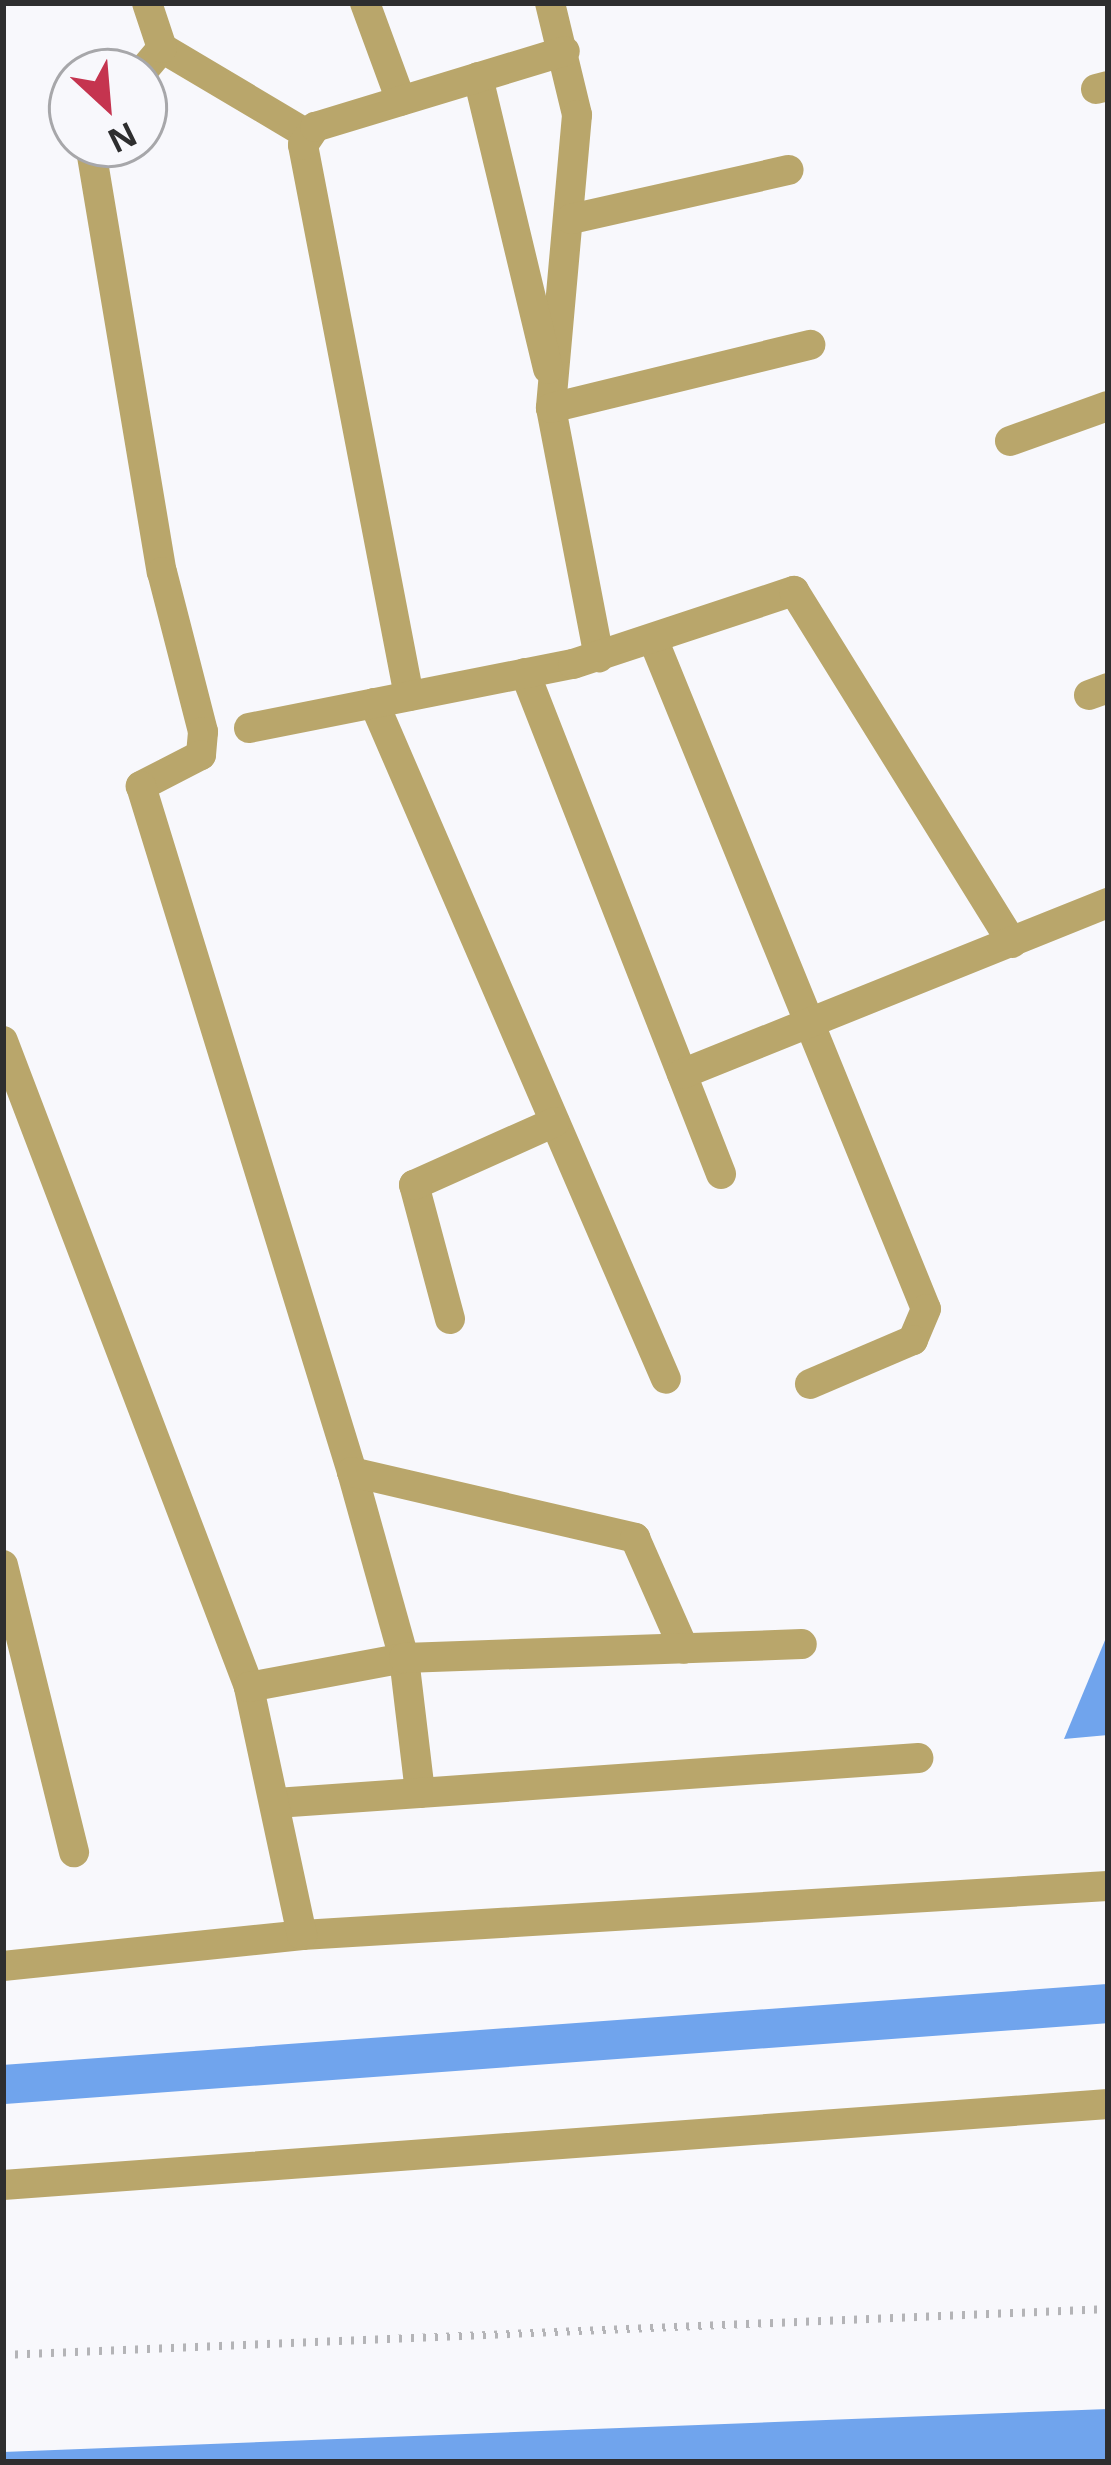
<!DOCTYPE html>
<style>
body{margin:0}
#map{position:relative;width:1111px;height:2465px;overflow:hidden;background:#f8f8fc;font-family:"Noto Sans",sans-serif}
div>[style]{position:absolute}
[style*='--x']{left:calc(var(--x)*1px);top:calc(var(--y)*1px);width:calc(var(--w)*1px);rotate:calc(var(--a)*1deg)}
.water>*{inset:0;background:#70a4ed}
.canal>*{height:39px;margin:-19.5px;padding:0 19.5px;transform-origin:19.5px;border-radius:19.5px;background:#70a4ed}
.path>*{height:8px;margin-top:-4px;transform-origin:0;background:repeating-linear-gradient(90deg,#b4b4b7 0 3px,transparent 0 12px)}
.minor>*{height:30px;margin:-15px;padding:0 15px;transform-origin:15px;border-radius:15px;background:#b9a66b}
span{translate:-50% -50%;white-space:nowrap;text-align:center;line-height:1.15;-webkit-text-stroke:9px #f8f8fc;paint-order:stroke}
.frame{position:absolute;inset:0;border:6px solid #2e2e2f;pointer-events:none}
.north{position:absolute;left:48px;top:48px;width:120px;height:120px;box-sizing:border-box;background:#f8f8fc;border:3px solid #a7a7aa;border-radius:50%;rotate:154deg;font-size:33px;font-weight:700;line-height:48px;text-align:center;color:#2e2e2f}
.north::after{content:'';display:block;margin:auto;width:42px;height:54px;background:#c5344f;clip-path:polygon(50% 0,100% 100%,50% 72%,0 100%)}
</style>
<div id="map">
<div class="water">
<i style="clip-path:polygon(1108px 1633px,1108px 1735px,1064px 1739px)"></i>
<i style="clip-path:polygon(1108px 2409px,1108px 2462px,3px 2462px,3px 2452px)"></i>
</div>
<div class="canal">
<i style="--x:3;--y:2084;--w:1108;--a:-4.19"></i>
</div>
<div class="path">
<i style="--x:3;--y:2355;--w:1106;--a:-2.38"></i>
</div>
<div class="minor">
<i style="--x:365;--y:3;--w:104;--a:69.8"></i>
<i style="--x:550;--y:3;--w:115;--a:76.4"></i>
<i style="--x:577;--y:115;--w:294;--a:95.1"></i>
<i style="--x:551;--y:408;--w:254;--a:79.1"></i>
<i style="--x:162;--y:48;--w:169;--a:30.7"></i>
<i style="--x:142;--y:72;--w:31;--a:-50"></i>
<i style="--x:162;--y:48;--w:47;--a:-108.4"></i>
<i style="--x:478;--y:77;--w:300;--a:76.5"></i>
<i style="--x:1096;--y:89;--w:12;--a:-14"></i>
<i style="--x:90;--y:144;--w:434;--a:80.5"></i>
<i style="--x:162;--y:572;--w:165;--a:75.6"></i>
<i style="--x:203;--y:732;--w:23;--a:95"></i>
<i style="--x:201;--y:755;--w:68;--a:152.7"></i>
<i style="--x:141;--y:786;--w:718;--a:72.9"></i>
<i style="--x:352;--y:1472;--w:193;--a:74.4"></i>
<i style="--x:404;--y:1658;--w:136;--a:83.2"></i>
<i style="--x:571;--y:219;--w:223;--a:-12.7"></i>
<i style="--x:551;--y:408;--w:267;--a:-13.7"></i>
<i style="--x:1010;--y:441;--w:104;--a:-19.7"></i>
<i style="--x:653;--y:639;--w:723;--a:67.83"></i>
<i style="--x:926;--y:1309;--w:34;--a:113"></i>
<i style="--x:913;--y:1340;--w:112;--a:156.9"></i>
<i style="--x:525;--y:673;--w:538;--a:68.63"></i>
<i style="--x:1089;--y:695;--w:20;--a:-20"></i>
<i style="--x:409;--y:696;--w:561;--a:-100.89"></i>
<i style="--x:303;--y:145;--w:22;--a:-56"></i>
<i style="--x:315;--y:127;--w:261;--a:-16.9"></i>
<i style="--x:374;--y:703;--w:736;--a:66.64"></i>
<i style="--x:249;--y:728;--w:330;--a:-11.2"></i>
<i style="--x:573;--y:664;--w:233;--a:-18.3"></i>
<i style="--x:794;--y:591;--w:414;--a:58.2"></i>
<i style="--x:3;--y:1041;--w:691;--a:69.15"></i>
<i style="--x:682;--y:1074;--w:459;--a:-21.9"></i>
<i style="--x:450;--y:1319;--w:139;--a:-105"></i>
<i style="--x:414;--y:1185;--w:154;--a:-24.1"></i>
<i style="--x:352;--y:1472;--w:291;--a:13.1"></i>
<i style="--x:635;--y:1538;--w:121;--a:66.2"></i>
<i style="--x:3;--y:1565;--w:296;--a:76.1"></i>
<i style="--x:276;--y:1803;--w:644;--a:-4.01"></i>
<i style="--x:302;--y:1935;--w:807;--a:-3.48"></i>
<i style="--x:3;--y:1966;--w:301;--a:-5.9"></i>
<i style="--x:302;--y:1935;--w:254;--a:-102.1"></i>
<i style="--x:249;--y:1687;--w:158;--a:-10.6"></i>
<i style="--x:404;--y:1658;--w:398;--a:-2"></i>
<i style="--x:3;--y:2185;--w:1108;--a:-4.19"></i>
</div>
<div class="frame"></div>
<div class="north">N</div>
</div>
